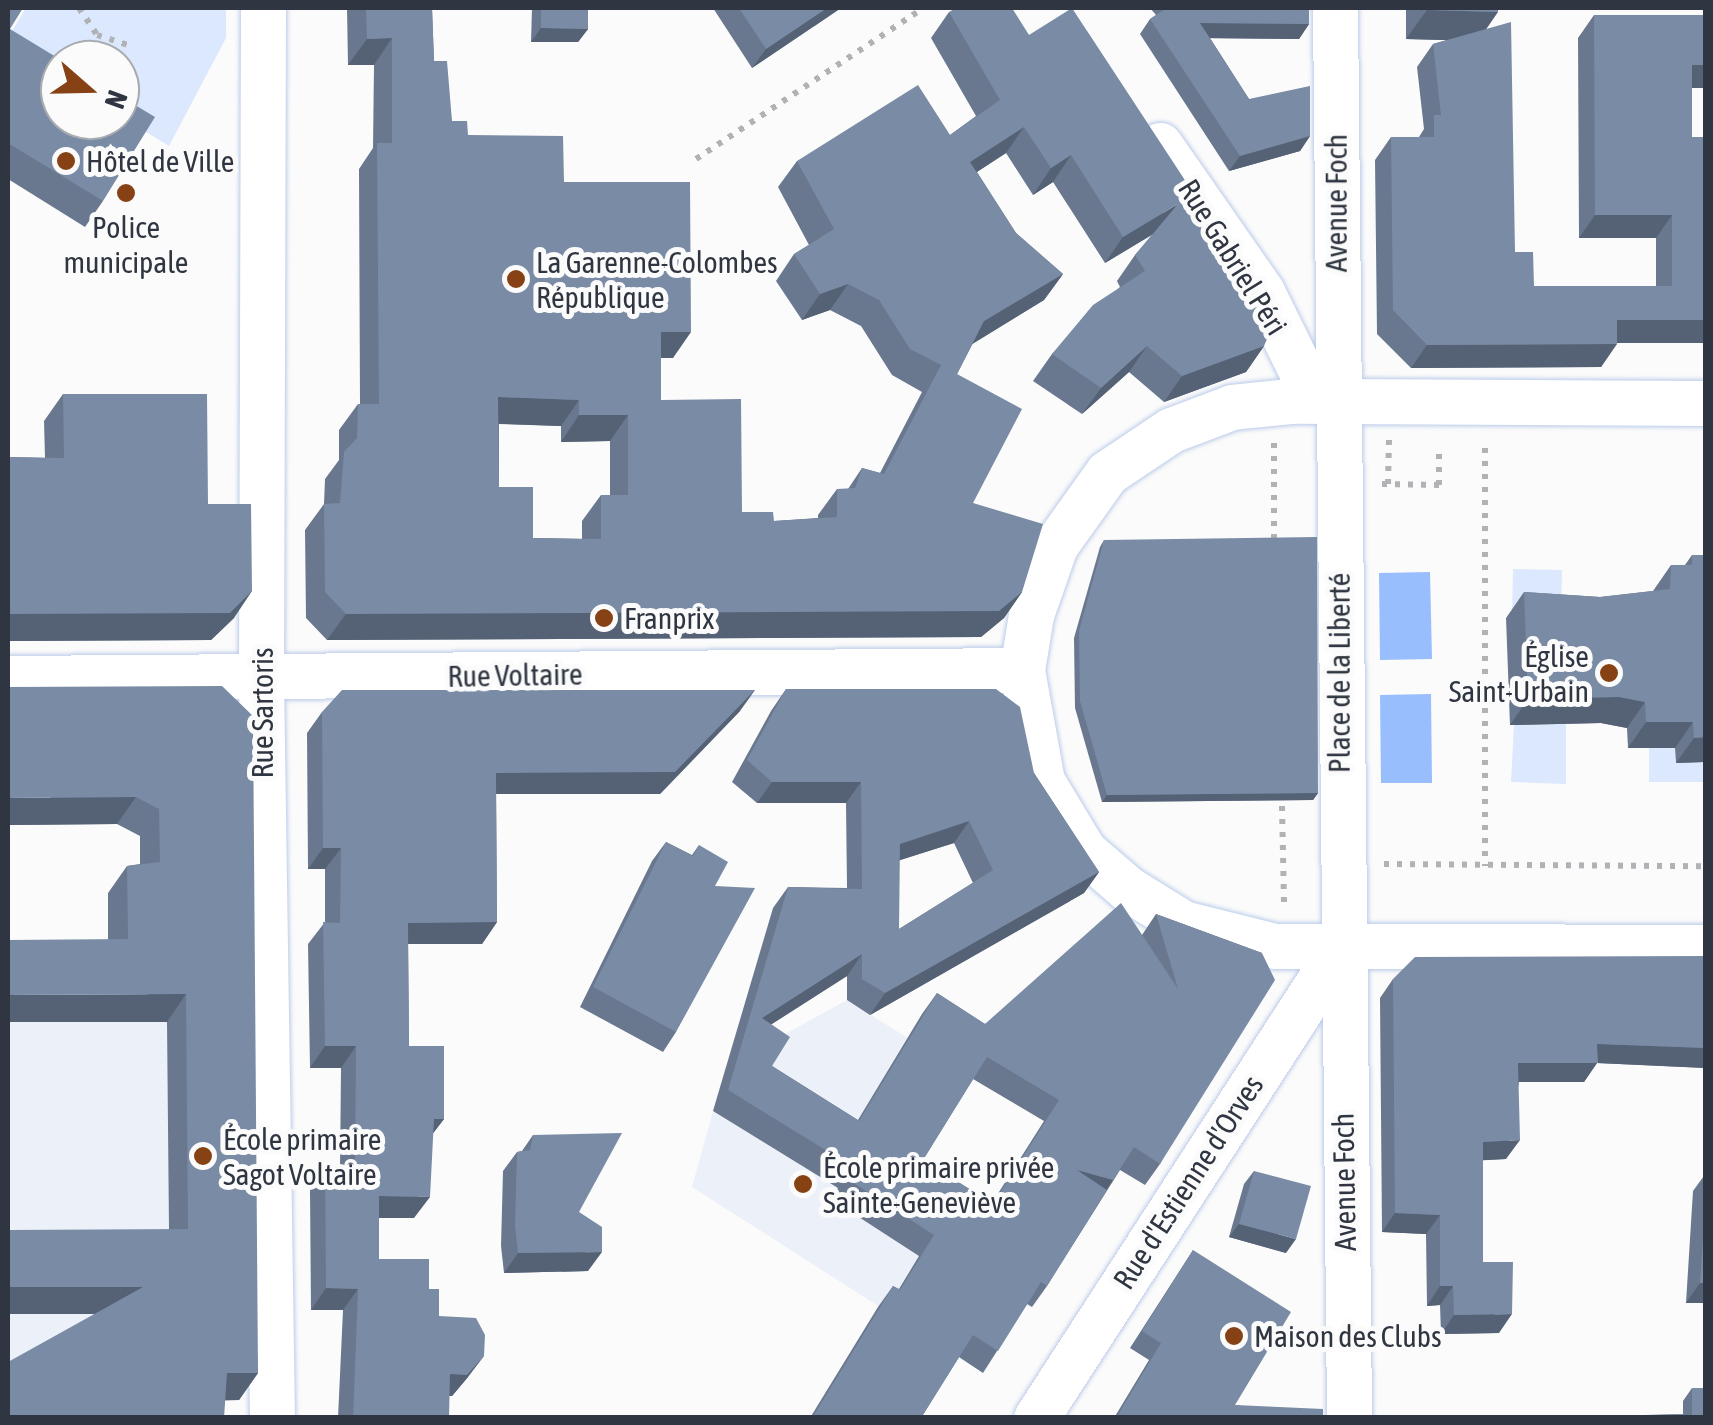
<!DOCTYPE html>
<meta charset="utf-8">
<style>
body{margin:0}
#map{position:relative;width:1713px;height:1425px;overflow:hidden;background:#fbfbfb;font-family:"Asap Condensed",sans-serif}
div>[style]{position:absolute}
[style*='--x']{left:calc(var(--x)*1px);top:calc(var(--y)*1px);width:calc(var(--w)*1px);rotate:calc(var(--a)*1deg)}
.built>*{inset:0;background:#ecf0f8}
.green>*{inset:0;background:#dbe8fe}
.water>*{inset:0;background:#98befe}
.path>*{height:6px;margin-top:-3px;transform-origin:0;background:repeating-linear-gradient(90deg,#b0b2b6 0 5px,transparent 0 13px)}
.roads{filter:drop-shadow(0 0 2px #bbcce9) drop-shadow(0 0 2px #bbcce9)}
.minor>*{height:45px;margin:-22.5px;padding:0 22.5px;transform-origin:22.5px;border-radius:22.5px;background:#fff}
.wall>*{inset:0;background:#69788e}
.shaded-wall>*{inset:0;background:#556174}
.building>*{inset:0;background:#7a8ba5}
.dots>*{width:28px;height:28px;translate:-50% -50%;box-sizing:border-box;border:5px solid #fbfbfb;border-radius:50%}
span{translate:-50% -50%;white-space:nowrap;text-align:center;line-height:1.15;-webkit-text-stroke:10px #fbfbfb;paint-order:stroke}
.poi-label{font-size:30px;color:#2f3641}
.left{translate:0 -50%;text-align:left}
.right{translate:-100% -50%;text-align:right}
.street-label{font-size:30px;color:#2f3641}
.frame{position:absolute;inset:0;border:10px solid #2f3641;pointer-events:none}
.north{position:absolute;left:40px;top:40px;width:100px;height:100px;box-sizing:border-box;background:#fbfbfb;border:2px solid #a9acb1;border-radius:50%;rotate:110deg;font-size:28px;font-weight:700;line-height:40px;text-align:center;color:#2f3641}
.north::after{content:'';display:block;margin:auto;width:35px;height:45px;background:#864214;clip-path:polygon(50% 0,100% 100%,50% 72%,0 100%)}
</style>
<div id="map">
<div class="built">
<i style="clip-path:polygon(8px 947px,235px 947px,238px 1332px,8px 1418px)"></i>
<i style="clip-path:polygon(847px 1000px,972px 1078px,909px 1182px,983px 1373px,692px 1187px,725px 1068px,757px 1087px,787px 1033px)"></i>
</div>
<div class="green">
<i style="clip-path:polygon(26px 8px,226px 8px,226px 38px,169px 146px,120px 116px,120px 60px,60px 60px,8px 38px)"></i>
<i style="clip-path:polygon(1513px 569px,1562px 570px,1561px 621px,1512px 621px)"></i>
<i style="clip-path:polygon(1566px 721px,1566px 784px,1511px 782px,1514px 724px)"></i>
<i style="clip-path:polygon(1649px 748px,1675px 748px,1676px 763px,1705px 763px,1705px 782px,1649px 782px)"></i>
</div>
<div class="water">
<i style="clip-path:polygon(1430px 572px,1432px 659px,1380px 660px,1379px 573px)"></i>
<i style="clip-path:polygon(1431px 694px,1432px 783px,1381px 783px,1380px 695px)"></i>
</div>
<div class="path">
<i style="--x:79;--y:8;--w:32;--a:56"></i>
<i style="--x:97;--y:35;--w:33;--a:18"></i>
<i style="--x:696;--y:159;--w:273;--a:-33.6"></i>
<i style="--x:1274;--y:443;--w:97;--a:90"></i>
<i style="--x:1485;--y:448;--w:418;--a:90"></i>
<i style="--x:1382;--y:484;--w:57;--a:1"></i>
<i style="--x:1439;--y:485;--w:38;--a:-90"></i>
<i style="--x:1388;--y:484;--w:44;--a:-88.7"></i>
<i style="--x:1282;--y:806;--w:98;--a:88.8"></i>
<i style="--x:1384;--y:864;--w:322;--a:0.4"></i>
</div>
<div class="roads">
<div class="minor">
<i style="--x:263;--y:8;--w:670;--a:90.17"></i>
<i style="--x:261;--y:678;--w:740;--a:89.15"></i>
<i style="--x:1335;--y:8;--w:1410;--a:89.43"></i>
<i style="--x:1160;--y:145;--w:179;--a:55.2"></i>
<i style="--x:1262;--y:292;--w:88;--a:63.7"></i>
<i style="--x:1301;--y:371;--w:46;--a:37.9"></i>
<i style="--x:1706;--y:403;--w:416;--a:-179.7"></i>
<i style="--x:1290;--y:401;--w:58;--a:174.1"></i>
<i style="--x:1232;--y:407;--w:65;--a:159.3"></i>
<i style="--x:1171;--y:430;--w:77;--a:146.1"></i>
<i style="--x:1107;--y:473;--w:90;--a:125.5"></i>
<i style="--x:1055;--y:546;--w:73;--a:109.2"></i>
<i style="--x:1031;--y:615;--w:56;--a:99.3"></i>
<i style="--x:1022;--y:670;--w:113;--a:79.8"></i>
<i style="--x:1042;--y:781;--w:82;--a:59"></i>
<i style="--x:1084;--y:851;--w:58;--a:40.8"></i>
<i style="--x:1128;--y:889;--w:65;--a:31.7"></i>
<i style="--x:1183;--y:923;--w:95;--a:14"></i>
<i style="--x:1275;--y:946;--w:431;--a:0.1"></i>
<i style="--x:8;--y:678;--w:1014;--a:-0.45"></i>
<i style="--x:1036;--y:1418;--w:561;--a:-57.07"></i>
</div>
</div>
<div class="wall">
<i style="clip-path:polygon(8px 8px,10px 29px,103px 201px,85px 227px,8px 179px)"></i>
<i style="clip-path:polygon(evenodd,347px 8px,432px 8px,434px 61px,452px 121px,468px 135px,564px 182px,673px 358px,661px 358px,661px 400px,742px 512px,774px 521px,818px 518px,818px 515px,837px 489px,848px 489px,862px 468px,880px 473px,922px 392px,892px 375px,861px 326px,830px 310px,802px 320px,776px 281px,794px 254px,809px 245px,778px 187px,797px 161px,950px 135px,976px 116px,931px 38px,949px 12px,1029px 35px,1264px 346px,1246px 372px,1164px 402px,1129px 372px,1082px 414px,1033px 381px,1052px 354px,1120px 287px,1117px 281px,1135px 255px,1152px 235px,1105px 263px,1053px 182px,1033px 195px,1006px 153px,977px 172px,1016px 233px,1063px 274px,1044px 300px,973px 343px,957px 374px,973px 503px,1022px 592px,1004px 618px,981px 637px,327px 640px,306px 618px,305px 530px,324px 504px,325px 479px,339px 460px,339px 430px,358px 404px,360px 404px,359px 169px,373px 148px,374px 65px,348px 65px,347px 8px,499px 424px,561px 426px,561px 442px,610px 441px,610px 495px,601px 495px,582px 521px,582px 539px,533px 538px,499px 487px,499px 424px)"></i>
<i style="clip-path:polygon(532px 8px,588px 8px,588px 29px,578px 42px,531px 42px)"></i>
<i style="clip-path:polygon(713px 8px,841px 8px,752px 68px)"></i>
<i style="clip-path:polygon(1150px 8px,1309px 8px,1309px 24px,1299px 39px,1210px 38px,1249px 99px,1310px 136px,1300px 151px,1229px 171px,1140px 34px,1150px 19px,1156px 15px)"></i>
<i style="clip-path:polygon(1406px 8px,1498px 8px,1486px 29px,1515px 252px,1534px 286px,1656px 286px,1656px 238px,1579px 238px,1578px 38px,1594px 15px,1706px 15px,1706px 84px,1703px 88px,1692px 88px,1692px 137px,1706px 137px,1706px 366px,1703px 366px,1703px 343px,1617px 343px,1601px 367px,1411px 368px,1377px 334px,1375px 160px,1391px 137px,1419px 137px,1424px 129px,1417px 67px,1433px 44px,1447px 40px,1406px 39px)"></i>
<i style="clip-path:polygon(63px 394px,208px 504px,234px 618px,211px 640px,8px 641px,8px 460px,10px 457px,45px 458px,44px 421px)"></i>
<i style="clip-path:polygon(1104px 540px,1318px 793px,1313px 800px,1102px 802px,1075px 708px,1074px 638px,1100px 547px)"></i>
<i style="clip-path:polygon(1692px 555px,1706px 762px,1676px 763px,1675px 748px,1628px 748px,1627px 728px,1601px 723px,1510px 725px,1506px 618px,1524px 592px,1600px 597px,1653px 591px,1671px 565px,1685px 565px)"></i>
<i style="clip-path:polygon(222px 686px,258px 1373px,239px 1400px,93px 1314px,169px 1229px,167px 1022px,108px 939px,108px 893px,127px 866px,140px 864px,140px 836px,117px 824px,8px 825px)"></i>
<i style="clip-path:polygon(evenodd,786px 689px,1034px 773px,1099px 872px,1084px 893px,870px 1015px,847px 1000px,847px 976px,771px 1024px,772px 1066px,858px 1120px,922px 1014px,937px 993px,985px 1024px,1142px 935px,1156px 914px,1262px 953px,1160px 1164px,1145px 1185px,1120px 1170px,1047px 1286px,1032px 1307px,1027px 1304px,983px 1373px,959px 1357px,921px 1418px,810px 1418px,878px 1307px,893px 1286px,899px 1289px,919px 1256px,831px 1199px,838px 1188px,713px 1111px,773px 908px,788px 887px,847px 888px,846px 803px,757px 803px,732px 782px,771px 711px,786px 689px,954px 843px,973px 883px,899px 929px,899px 860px,954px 843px,786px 689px,973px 1079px,1044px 1121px,992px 1203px,923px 1160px,973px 1079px)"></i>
<i style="clip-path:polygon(740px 711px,660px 794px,496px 794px,497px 922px,482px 944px,408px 944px,409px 1046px,444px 1119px,433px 1133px,414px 1218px,379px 1218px,379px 1259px,429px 1289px,439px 1316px,468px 1377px,452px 1396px,449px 1396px,449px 1418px,338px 1418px,343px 1310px,311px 1310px,310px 1190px,325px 1169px,340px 1169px,341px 1068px,310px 1068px,308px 944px,325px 922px,325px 869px,308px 869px,307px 733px,322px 712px)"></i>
<i style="clip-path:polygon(666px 842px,692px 855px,699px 845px,715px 886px,676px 1032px,663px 1052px,580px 1007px,652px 861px)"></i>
<i style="clip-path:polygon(1706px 956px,1706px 1068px,1597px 1063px,1584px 1082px,1519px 1082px,1506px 1159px,1483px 1160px,1483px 1262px,1499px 1333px,1441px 1334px,1440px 1305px,1427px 1306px,1426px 1234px,1382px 1232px,1380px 998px,1393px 979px)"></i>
<i style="clip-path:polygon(533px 1135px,579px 1212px,588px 1271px,504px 1273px,501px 1246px,503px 1171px,517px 1152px,522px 1151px)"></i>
<i style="clip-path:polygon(1254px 1171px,1286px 1253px,1229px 1237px,1244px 1184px)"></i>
<i style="clip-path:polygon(1706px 1173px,1706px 1303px,1686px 1303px,1693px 1191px)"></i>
<i style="clip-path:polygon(1193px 1250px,1235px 1405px,1323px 1418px,1114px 1418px,1149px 1360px,1130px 1348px)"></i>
<i style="clip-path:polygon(1692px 1388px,1706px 1418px,1563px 1418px,1683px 1414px,1683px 1401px)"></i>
</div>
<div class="shaded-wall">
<i style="clip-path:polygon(827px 8px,841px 8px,752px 68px,766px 49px)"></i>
<i style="clip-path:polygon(1427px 10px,1498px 12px,1478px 41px,1406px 39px)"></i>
<i style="clip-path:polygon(1200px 23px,1309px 24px,1299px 39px,1190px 38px)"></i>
<i style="clip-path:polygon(541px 28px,588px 29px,578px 42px,531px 42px)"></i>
<i style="clip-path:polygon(392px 38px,374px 65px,348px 65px,367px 39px)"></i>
<i style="clip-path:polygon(1692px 65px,1706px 65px,1706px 84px,1703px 88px,1676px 88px)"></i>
<i style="clip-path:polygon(1024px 127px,1006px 153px,952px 188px,970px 162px)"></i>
<i style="clip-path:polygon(1310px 136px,1300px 151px,1229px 171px,1240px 156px)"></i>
<i style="clip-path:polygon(1071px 155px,1053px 182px,1033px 195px,1051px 168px)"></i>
<i style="clip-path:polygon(1178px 204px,1159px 230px,1105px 263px,1123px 237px)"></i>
<i style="clip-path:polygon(1595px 215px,1672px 215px,1656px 238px,1579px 238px)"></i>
<i style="clip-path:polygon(1063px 274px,1044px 300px,966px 348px,984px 321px)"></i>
<i style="clip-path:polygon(848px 284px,830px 310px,802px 320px,820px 294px)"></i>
<i style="clip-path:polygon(1617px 320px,1706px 320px,1706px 340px,1703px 343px,1601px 343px)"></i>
<i style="clip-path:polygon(661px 332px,691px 332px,673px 358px,643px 358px)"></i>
<i style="clip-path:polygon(1617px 344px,1601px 367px,1411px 368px,1427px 345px)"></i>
<i style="clip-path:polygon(1147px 346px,1129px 372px,1082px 414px,1101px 388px)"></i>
<i style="clip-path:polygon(1264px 346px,1246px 372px,1164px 402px,1182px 376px)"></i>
<i style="clip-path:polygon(498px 397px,579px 400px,561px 426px,480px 423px)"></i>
<i style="clip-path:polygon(579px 415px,628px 415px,610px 441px,561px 442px)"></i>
<i style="clip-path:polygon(252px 591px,234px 618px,211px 640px,8px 641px,8px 614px)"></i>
<i style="clip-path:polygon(1022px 592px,1004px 618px,981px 637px,327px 640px,346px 614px)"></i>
<i style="clip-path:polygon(755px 690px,740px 711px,660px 794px,481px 794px,496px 773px)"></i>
<i style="clip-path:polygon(1619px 697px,1645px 702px,1627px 728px,1601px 723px,1510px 725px,1528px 699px)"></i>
<i style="clip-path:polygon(1646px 722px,1693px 722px,1675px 748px,1628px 748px)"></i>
<i style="clip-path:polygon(1706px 737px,1706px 762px,1676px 763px,1694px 738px)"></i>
<i style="clip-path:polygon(772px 782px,861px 782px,846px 803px,757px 803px)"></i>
<i style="clip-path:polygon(1318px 793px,1313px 800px,1102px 802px,1107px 795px)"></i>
<i style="clip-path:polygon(136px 797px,117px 824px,8px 825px,8px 798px)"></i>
<i style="clip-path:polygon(969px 821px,954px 843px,885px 865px,900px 844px)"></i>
<i style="clip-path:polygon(323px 848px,341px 848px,325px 869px,308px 869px)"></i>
<i style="clip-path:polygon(1099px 872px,1084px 893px,870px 1015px,885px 993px)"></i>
<i style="clip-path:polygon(497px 922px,482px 944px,393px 944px,408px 923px)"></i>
<i style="clip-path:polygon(862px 954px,847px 976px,747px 1040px,762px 1018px)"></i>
<i style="clip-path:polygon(186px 994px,167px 1022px,8px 1022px,8px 995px)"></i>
<i style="clip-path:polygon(1597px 1044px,1706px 1048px,1706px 1068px,1597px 1063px,1584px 1082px,1505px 1082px,1518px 1063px)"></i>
<i style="clip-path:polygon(325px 1046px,356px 1046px,341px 1068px,310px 1068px)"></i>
<i style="clip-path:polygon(434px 1119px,444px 1119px,428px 1140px)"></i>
<i style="clip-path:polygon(1520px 1140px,1506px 1159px,1470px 1161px,1483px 1142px)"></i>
<i style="clip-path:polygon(1077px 1170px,1113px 1180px,1098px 1202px)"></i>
<i style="clip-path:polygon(379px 1196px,430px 1197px,414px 1218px,364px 1218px)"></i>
<i style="clip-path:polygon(1395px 1213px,1440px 1215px,1426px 1234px,1382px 1232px)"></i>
<i style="clip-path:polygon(1239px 1224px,1296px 1239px,1286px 1253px,1229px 1237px)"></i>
<i style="clip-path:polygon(602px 1252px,588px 1271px,504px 1273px,518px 1253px)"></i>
<i style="clip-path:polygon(1700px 1283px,1706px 1283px,1706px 1303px,1686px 1303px)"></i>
<i style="clip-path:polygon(1440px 1286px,1453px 1286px,1440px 1305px,1427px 1306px)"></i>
<i style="clip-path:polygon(8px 1287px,143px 1287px,124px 1314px,8px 1314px)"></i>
<i style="clip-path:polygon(326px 1288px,358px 1289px,343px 1310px,311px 1310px)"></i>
<i style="clip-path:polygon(1512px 1314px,1499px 1333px,1441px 1334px,1454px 1315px)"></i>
<i style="clip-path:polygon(484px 1356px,468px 1377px,452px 1396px,435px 1396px,450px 1374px)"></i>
<i style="clip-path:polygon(227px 1373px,258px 1373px,239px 1400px,208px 1401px)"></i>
</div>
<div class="building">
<i style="clip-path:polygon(8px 8px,23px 8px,10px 29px,61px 60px,60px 120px,120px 120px,120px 96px,155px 117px,103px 201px,8px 143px)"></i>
<i style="clip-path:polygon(evenodd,366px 8px,432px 8px,434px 61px,447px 61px,452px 121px,467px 121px,468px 135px,563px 136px,564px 182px,690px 182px,691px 332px,661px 332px,661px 400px,741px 399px,742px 512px,773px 512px,774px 521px,837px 517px,837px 489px,855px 488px,862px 468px,884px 474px,941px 365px,910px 349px,879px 300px,848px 284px,820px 294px,794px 254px,834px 229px,797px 161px,918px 85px,950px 135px,1000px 100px,949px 12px,956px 8px,1012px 8px,1029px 35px,1072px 8px,1276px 319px,1264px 346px,1182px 376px,1147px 346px,1101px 388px,1052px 354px,1093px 305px,1145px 271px,1135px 255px,1178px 204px,1123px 237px,1071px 155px,1051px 168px,1024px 127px,970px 162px,1016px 233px,1063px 274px,984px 321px,957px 374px,1022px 409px,973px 503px,1043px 524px,1022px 592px,999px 611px,346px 614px,325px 592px,324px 504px,340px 503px,344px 452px,357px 438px,358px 404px,379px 404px,377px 143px,392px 143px,392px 38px,367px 39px,366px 8px,498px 397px,579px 400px,579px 415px,628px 415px,628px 495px,601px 495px,601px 539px,533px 538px,533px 487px,499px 487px,498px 397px)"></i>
<i style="clip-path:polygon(541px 8px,588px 8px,588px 29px,541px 28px)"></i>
<i style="clip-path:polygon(739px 8px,827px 8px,766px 49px)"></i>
<i style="clip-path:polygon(1167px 8px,1309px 8px,1309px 24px,1200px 23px,1249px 99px,1310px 86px,1310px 136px,1240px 156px,1150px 19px)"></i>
<i style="clip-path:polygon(1427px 8px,1498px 8px,1498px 12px,1427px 10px)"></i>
<i style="clip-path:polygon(1594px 15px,1706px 15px,1706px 65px,1692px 65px,1692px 137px,1706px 137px,1706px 320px,1617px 320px,1617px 344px,1427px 345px,1393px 310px,1391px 137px,1434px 137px,1434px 115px,1441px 115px,1433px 44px,1511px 22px,1515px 252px,1533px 252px,1534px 286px,1672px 286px,1672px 215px,1595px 215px)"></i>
<i style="clip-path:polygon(63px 394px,207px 394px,208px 504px,251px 504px,252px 591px,230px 613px,8px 614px,10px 457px,64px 458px)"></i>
<i style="clip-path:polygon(1317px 537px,1318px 793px,1107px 795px,1080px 701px,1079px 631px,1104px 540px)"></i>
<i style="clip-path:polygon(1692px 555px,1706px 555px,1706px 737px,1694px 738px,1693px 722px,1646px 722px,1645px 702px,1619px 697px,1528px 699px,1524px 592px,1600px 597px,1670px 589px,1671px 565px,1692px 565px)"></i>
<i style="clip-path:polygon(222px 686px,253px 716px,258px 1373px,227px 1373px,224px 1418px,8px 1418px,8px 1362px,143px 1287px,8px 1287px,8px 1230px,188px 1229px,186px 994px,8px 995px,8px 940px,128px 939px,127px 866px,160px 862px,159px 809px,136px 797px,8px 798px,8px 687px)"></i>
<i style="clip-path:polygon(evenodd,786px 689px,996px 689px,1020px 707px,1034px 773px,1099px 872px,885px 993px,862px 979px,862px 954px,762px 1018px,790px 1037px,772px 1066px,859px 1121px,937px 993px,985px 1024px,1121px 903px,1178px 989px,1156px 914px,1262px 953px,1275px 980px,1160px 1164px,1134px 1147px,1113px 1180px,1077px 1170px,1107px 1190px,1047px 1286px,1041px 1282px,998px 1351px,973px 1335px,921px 1418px,812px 1418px,893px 1286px,900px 1290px,934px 1235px,846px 1178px,853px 1167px,728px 1090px,788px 887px,862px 889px,861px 782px,772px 782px,747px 760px,786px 689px,969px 821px,993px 870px,899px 929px,900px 844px,969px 821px,786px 689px,987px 1057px,1059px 1100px,993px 1204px,923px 1160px,987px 1057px)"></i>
<i style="clip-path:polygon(342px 690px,755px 690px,675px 772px,496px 773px,497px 922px,408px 923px,409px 1046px,444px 1046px,444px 1119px,434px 1119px,430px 1197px,379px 1196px,379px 1259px,429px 1259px,429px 1289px,439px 1289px,439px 1316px,476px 1318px,485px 1335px,484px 1356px,467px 1375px,450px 1374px,449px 1418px,353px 1418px,358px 1289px,326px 1288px,325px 1169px,355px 1169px,356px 1046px,325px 1046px,323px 922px,340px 923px,341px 848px,323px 848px,322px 712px)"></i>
<i style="clip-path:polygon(666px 842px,693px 856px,699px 845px,728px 862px,715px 886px,755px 888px,676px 1032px,593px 987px)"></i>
<i style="clip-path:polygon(1706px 956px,1706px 1048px,1597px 1044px,1598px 1063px,1518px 1063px,1520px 1140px,1483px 1142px,1483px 1262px,1513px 1262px,1512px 1314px,1454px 1315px,1453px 1286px,1440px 1286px,1440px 1215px,1395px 1213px,1393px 979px,1415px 957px)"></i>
<i style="clip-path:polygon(622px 1133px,579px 1212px,602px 1227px,602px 1252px,518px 1253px,515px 1226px,517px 1152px,530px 1150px,533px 1135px)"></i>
<i style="clip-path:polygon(1254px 1171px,1311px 1186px,1296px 1239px,1239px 1224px)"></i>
<i style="clip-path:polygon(1706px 1196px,1706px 1283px,1700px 1283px)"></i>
<i style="clip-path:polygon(1193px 1250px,1291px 1312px,1235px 1405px,1323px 1409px,1323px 1418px,1116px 1418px,1161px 1343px,1142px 1331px)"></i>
<i style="clip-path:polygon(1692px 1388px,1706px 1388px,1706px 1418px,1692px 1418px)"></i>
<i style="clip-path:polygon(1684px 1414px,1684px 1418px,1563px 1418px,1563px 1417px)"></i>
<i style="clip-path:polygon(1458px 1416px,1492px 1416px,1492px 1418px,1457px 1418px)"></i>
</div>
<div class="dots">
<i style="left:66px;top:161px;background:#864214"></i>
<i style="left:126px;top:193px;background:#864214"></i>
<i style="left:516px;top:279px;background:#864214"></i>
<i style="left:604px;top:618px;background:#864214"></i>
<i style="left:1609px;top:673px;background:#864214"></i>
<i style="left:203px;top:1156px;background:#864214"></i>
<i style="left:803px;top:1184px;background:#864214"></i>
<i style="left:1234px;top:1336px;background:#864214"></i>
</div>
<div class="poi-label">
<span class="left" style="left:86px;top:161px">Hôtel de Ville</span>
<span style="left:126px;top:244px">Police<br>municipale</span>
<span class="left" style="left:536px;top:279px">La Garenne-Colombes<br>République</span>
<span class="left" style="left:624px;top:618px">Franprix</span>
<span class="right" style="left:1589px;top:673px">Église<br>Saint-Urbain</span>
<span class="left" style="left:223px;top:1156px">École primaire<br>Sagot Voltaire</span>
<span class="left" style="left:823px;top:1184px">École primaire privée<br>Sainte-Geneviève</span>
<span class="left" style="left:1254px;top:1336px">Maison des Clubs</span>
</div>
<div class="street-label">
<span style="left:1336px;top:203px;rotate:-90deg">Avenue Foch</span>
<span style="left:1233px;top:257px;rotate:58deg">Rue Gabriel Péri</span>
<span style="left:1339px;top:673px;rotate:-90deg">Place de la Liberté</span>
<span style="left:515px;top:675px;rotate:-1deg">Rue Voltaire</span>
<span style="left:262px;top:713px;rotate:-90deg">Rue Sartoris</span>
<span style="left:1188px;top:1182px;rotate:-57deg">Rue d'Estienne d'Orves</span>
<span style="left:1344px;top:1182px;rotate:-91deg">Avenue Foch</span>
</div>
<div class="frame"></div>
<div class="north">N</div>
</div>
